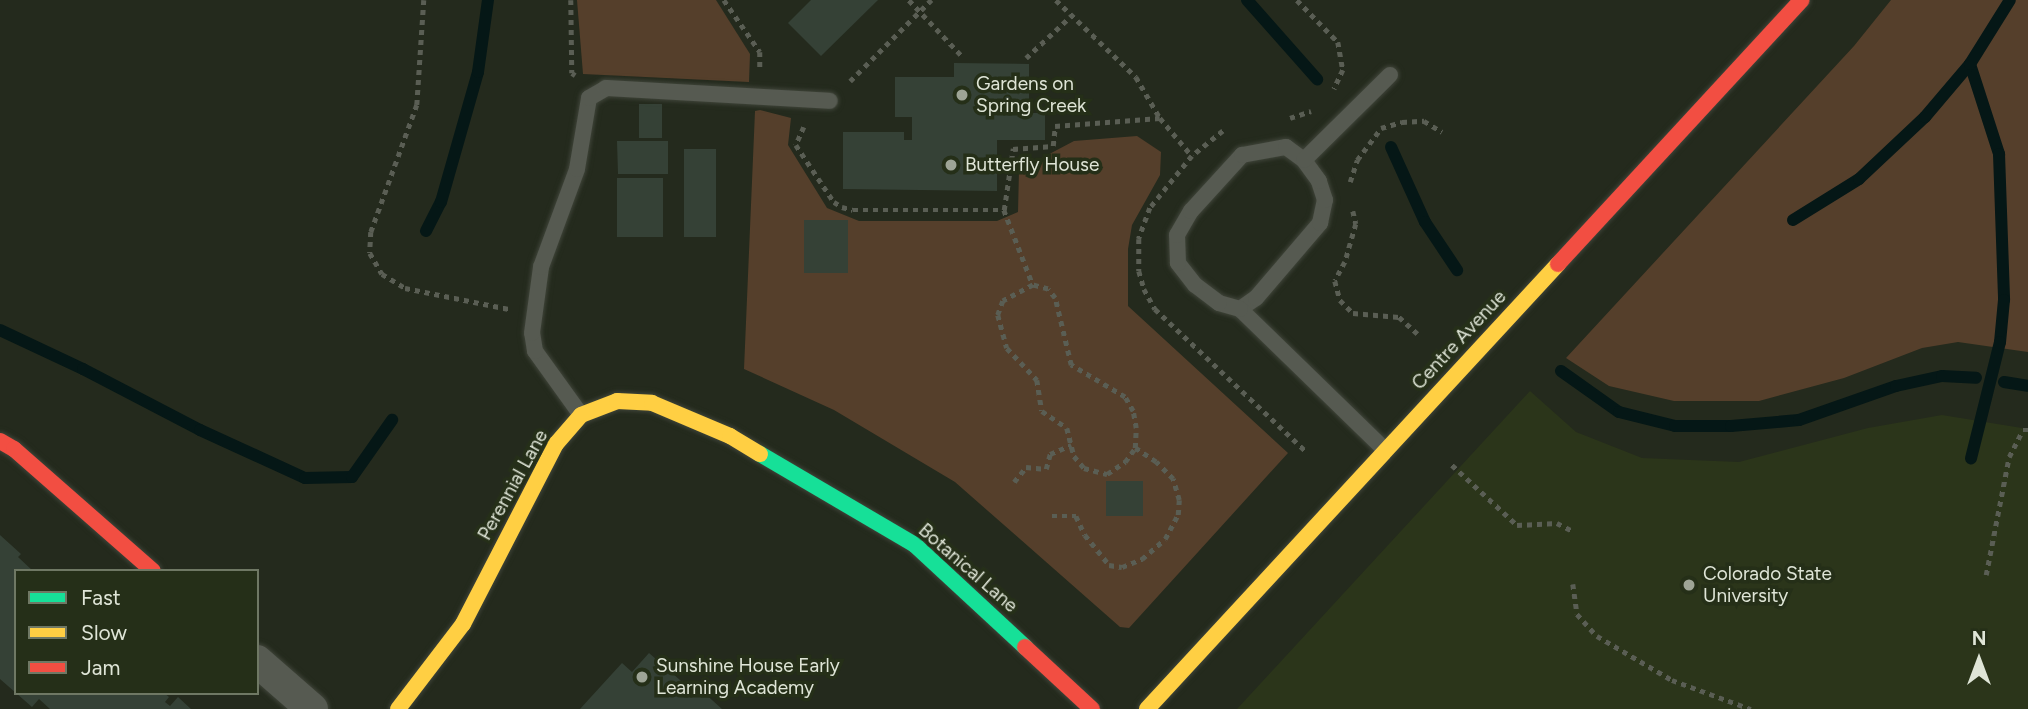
<!DOCTYPE html>
<style>
body{margin:0}
#map{position:relative;width:2028px;height:709px;overflow:hidden;background:#242a1d;font-family:Figtree,sans-serif}
div>[style]{position:absolute}
[style*='--x']{left:calc(var(--x)*1px);top:calc(var(--y)*1px);width:calc(var(--w)*1px);rotate:calc(var(--a)*1deg)}
.built>*{inset:0;background:#2b351a}
.green>*{inset:0;background:#553f2b}
.stream>*{height:12px;margin:-6px;padding:0 6px;transform-origin:6px;border-radius:6px;background:#051716}
.building>*{inset:0;background:#354136}
.path>*{height:4.5px;margin-top:-2.25px;transform-origin:0;background:repeating-linear-gradient(90deg,#5a5e54 0 5px,transparent 0 10px)}
.roads{filter:drop-shadow(0 0 2px #3f4439) drop-shadow(0 0 2px #3f4439)}
.lane>*{height:16px;margin:-8px;padding:0 8px;transform-origin:8px;border-radius:8px;background:#565a51}
.street>*{height:32px;margin:-16px;padding:0 16px;transform-origin:16px;border-radius:16px;background:#565a51}
.fast>*{height:16px;margin:-8px;padding:0 8px;transform-origin:8px;border-radius:8px;background:#16e098}
.slow>*{height:16px;margin:-8px;padding:0 8px;transform-origin:8px;border-radius:8px;background:#ffcf43}
.jam>*{height:16px;margin:-8px;padding:0 8px;transform-origin:8px;border-radius:8px;background:#f24e42}
.dots>*{width:19px;height:19px;translate:-50% -50%;box-sizing:border-box;border:4px solid #252f18;border-radius:50%}
span{translate:-50% -50%;white-space:nowrap;text-align:center;line-height:1.15;-webkit-text-stroke:7px #252f18;paint-order:stroke}
.poi-label{font-size:19px;color:#dfe5d7}
.left{translate:0 -50%;text-align:left}
.street-label{font-size:19px;color:#dfe5d7}
.legend{position:absolute;left:14px;top:569px;width:245px;height:126px;box-sizing:border-box;background:#252f18;border:2px solid #6f7864;margin:0;padding:9px 12px;list-style:none;font-size:21px;color:#dfe5d7}
.legend li{display:flex;align-items:center;gap:14px;height:35px}
.legend b{width:35px;border:2px solid #6f7864}
.north{position:absolute;left:1944px;top:625px;width:70px;height:70px;-webkit-text-stroke:5px #252f18;paint-order:stroke;rotate:0deg;font-size:19px;font-weight:700;line-height:28px;text-align:center;color:#dfe5d7}
.north::after{content:'';display:block;margin:auto;width:24px;height:32px;background:#dfe5d7;clip-path:polygon(50% 0,100% 100%,50% 72%,0 100%)}
</style>
<div id="map">
<div class="built">
<i style="clip-path:polygon(1530px 391px,1576px 432px,1642px 458px,1739px 462px,1868px 428px,1942px 415px,2028px 429px,2028px 709px,1237px 709px)"></i>
</div>
<div class="green">
<i style="clip-path:polygon(577px 0,716px 0,750px 54px,749px 82px,583px 74px)"></i>
<i style="clip-path:polygon(1891px 0,2028px 0,2028px 352px,1958px 342px,1922px 348px,1844px 378px,1759px 401px,1674px 401px,1609px 386px,1566px 358px,1854px 46px)"></i>
<i style="clip-path:polygon(760px 110px,791px 118px,788px 145px,827px 208px,859px 221px,997px 221px,1018px 212px,1019px 170px,1074px 141px,1137px 136px,1161px 152px,1160px 175px,1132px 225px,1128px 249px,1128px 306px,1288px 453px,1129px 628px,1120px 627px,955px 482px,834px 410px,744px 369px,755px 111px)"></i>
</div>
<div class="stream">
<i style="--x:1247;--y:0;--w:106;--a:48.5"></i>
<i style="--x:1970;--y:64;--w:95;--a:72.1"></i>
<i style="--x:1999;--y:154;--w:146;--a:88"></i>
<i style="--x:2004;--y:300;--w:42;--a:95.4"></i>
<i style="--x:2000;--y:342;--w:120;--a:104"></i>
<i style="--x:1391;--y:147;--w:82;--a:65.6"></i>
<i style="--x:1425;--y:222;--w:58;--a:56.3"></i>
<i style="--x:1793;--y:220;--w:78;--a:-31.8"></i>
<i style="--x:1859;--y:179;--w:91;--a:-43.2"></i>
<i style="--x:1925;--y:117;--w:70;--a:-49.7"></i>
<i style="--x:1970;--y:64;--w:75;--a:-58"></i>
<i style="--x:426;--y:231;--w:33;--a:-63"></i>
<i style="--x:441;--y:202;--w:135;--a:-74.1"></i>
<i style="--x:478;--y:72;--w:73;--a:-82.1"></i>
<i style="--x:0;--y:330;--w:92;--a:25.2"></i>
<i style="--x:83;--y:369;--w:132;--a:27.5"></i>
<i style="--x:200;--y:430;--w:115;--a:24.6"></i>
<i style="--x:305;--y:478;--w:47;--a:-1.2"></i>
<i style="--x:352;--y:477;--w:70;--a:-54.9"></i>
<i style="--x:1561;--y:371;--w:71;--a:35.3"></i>
<i style="--x:1619;--y:412;--w:58;--a:14"></i>
<i style="--x:1675;--y:426;--w:56;--a:0"></i>
<i style="--x:1731;--y:426;--w:68;--a:-5"></i>
<i style="--x:1799;--y:420;--w:103;--a:-19.3"></i>
<i style="--x:1896;--y:386;--w:47;--a:-12.3"></i>
<i style="--x:1942;--y:376;--w:34;--a:3"></i>
<i style="--x:2004;--y:382;--w:24;--a:9"></i>
</div>
<div class="building">
<i style="clip-path:polygon(811px 0,878px 0,821px 56px,788px 23px)"></i>
<i style="clip-path:polygon(954px 63px,1029px 64px,1029px 113px,1045px 113px,1045px 140px,997px 140px,997px 191px,843px 189px,843px 132px,904px 132px,904px 140px,912px 140px,912px 117px,895px 117px,895px 77px,954px 77px)"></i>
<i style="clip-path:polygon(639px 104px,662px 104px,662px 138px,639px 138px)"></i>
<i style="clip-path:polygon(617px 141px,668px 141px,668px 174px,618px 174px)"></i>
<i style="clip-path:polygon(684px 149px,716px 149px,716px 237px,684px 237px)"></i>
<i style="clip-path:polygon(617px 178px,663px 178px,663px 237px,617px 237px)"></i>
<i style="clip-path:polygon(804px 220px,848px 220px,848px 273px,804px 273px)"></i>
<i style="clip-path:polygon(1106px 481px,1143px 481px,1143px 516px,1106px 516px)"></i>
<i style="clip-path:polygon(0 535px,21px 554px,18px 557px,33px 571px,16px 571px,16px 693px,0 679px)"></i>
<i style="clip-path:polygon(649px 653px,688px 687px,692px 682px,722px 709px,580px 709px,622px 663px,632px 672px)"></i>
<i style="clip-path:polygon(16px 693px,164px 693px,169px 697px,165px 702px,170px 706px,178px 697px,191px 709px,50px 709px,39px 699px,32px 707px)"></i>
</div>
<div class="path">
<i style="--x:424;--y:0;--w:105;--a:93.8"></i>
<i style="--x:417;--y:105;--w:135;--a:109.9"></i>
<i style="--x:371;--y:232;--w:21;--a:93"></i>
<i style="--x:370;--y:253;--w:24;--a:60"></i>
<i style="--x:382;--y:274;--w:27;--a:31"></i>
<i style="--x:405;--y:288;--w:106;--a:11.4"></i>
<i style="--x:571;--y:0;--w:73;--a:89.2"></i>
<i style="--x:572;--y:73;--w:4;--a:34"></i>
<i style="--x:724;--y:0;--w:63;--a:55.3"></i>
<i style="--x:760;--y:52;--w:19;--a:90"></i>
<i style="--x:909;--y:0;--w:77;--a:46.6"></i>
<i style="--x:1056;--y:0;--w:111;--a:43.9"></i>
<i style="--x:1136;--y:77;--w:48;--a:59.7"></i>
<i style="--x:1160;--y:118;--w:50;--a:49.9"></i>
<i style="--x:1297;--y:0;--w:59;--a:45.7"></i>
<i style="--x:1338;--y:42;--w:28;--a:80"></i>
<i style="--x:1343;--y:70;--w:21;--a:115"></i>
<i style="--x:1026;--y:58;--w:62;--a:-43"></i>
<i style="--x:850;--y:81;--w:115;--a:-45"></i>
<i style="--x:1290;--y:118;--w:22;--a:-18"></i>
<i style="--x:804;--y:127;--w:20;--a:114"></i>
<i style="--x:796;--y:145;--w:69;--a:56.3"></i>
<i style="--x:834;--y:202;--w:9;--a:32"></i>
<i style="--x:842;--y:207;--w:11;--a:15"></i>
<i style="--x:853;--y:210;--w:151;--a:0"></i>
<i style="--x:1004;--y:210;--w:62;--a:-81.6"></i>
<i style="--x:1013;--y:149;--w:40;--a:-4.3"></i>
<i style="--x:1053;--y:146;--w:20;--a:-84"></i>
<i style="--x:1055;--y:126;--w:105;--a:-4.4"></i>
<i style="--x:1223;--y:131;--w:40;--a:141"></i>
<i style="--x:1192;--y:156;--w:67;--a:128.9"></i>
<i style="--x:1150;--y:208;--w:33;--a:110"></i>
<i style="--x:1139;--y:239;--w:32;--a:90"></i>
<i style="--x:1139;--y:271;--w:19;--a:74"></i>
<i style="--x:1144;--y:289;--w:23;--a:61"></i>
<i style="--x:1155;--y:309;--w:210;--a:43.3"></i>
<i style="--x:1350;--y:182;--w:23;--a:-72"></i>
<i style="--x:1357;--y:160;--w:40;--a:-53"></i>
<i style="--x:1381;--y:128;--w:22;--a:-16"></i>
<i style="--x:1402;--y:122;--w:22;--a:-3"></i>
<i style="--x:1424;--y:121;--w:21;--a:31"></i>
<i style="--x:1004;--y:210;--w:80;--a:68.9"></i>
<i style="--x:1033;--y:285;--w:34;--a:152"></i>
<i style="--x:1003;--y:301;--w:15;--a:110"></i>
<i style="--x:998;--y:315;--w:34;--a:75"></i>
<i style="--x:1007;--y:348;--w:44;--a:46.8"></i>
<i style="--x:1037;--y:380;--w:31;--a:81"></i>
<i style="--x:1042;--y:411;--w:30;--a:34"></i>
<i style="--x:1067;--y:428;--w:29;--a:76"></i>
<i style="--x:1074;--y:456;--w:16;--a:50"></i>
<i style="--x:1084;--y:468;--w:24;--a:15"></i>
<i style="--x:1107;--y:474;--w:22;--a:-34"></i>
<i style="--x:1125;--y:462;--w:17;--a:-54"></i>
<i style="--x:1135;--y:448;--w:20;--a:-87"></i>
<i style="--x:1136;--y:428;--w:17;--a:-100"></i>
<i style="--x:1133;--y:411;--w:16;--a:-120"></i>
<i style="--x:1125;--y:397;--w:63;--a:-149.3"></i>
<i style="--x:1071;--y:365;--w:69;--a:-103.4"></i>
<i style="--x:1055;--y:298;--w:11;--a:-128"></i>
<i style="--x:1048;--y:289;--w:16;--a:-165"></i>
<i style="--x:1353;--y:211;--w:13;--a:77"></i>
<i style="--x:1356;--y:224;--w:40;--a:106"></i>
<i style="--x:1345;--y:262;--w:21;--a:118"></i>
<i style="--x:1335;--y:281;--w:20;--a:75"></i>
<i style="--x:1340;--y:300;--w:18;--a:45"></i>
<i style="--x:1353;--y:313;--w:46;--a:5"></i>
<i style="--x:1399;--y:317;--w:25;--a:42"></i>
<i style="--x:1452;--y:465;--w:88;--a:42.7"></i>
<i style="--x:1517;--y:525;--w:40;--a:-2.9"></i>
<i style="--x:1557;--y:523;--w:16;--a:27"></i>
<i style="--x:1014;--y:482;--w:19;--a:-51"></i>
<i style="--x:1026;--y:467;--w:20;--a:6"></i>
<i style="--x:1046;--y:469;--w:16;--a:-75"></i>
<i style="--x:1050;--y:454;--w:23;--a:-23"></i>
<i style="--x:1052;--y:516;--w:24;--a:0"></i>
<i style="--x:1076;--y:516;--w:21;--a:65"></i>
<i style="--x:1085;--y:535;--w:38;--a:51"></i>
<i style="--x:1109;--y:565;--w:13;--a:9"></i>
<i style="--x:1122;--y:567;--w:22;--a:-22"></i>
<i style="--x:1142;--y:559;--w:30;--a:-41"></i>
<i style="--x:1165;--y:539;--w:27;--a:-62"></i>
<i style="--x:1178;--y:515;--w:15;--a:-86"></i>
<i style="--x:1179;--y:500;--w:22;--a:-106"></i>
<i style="--x:1173;--y:479;--w:24;--a:-135"></i>
<i style="--x:1156;--y:462;--w:25;--a:-146"></i>
<i style="--x:1986;--y:575;--w:120;--a:-79"></i>
<i style="--x:2009;--y:457;--w:30;--a:-63"></i>
<i style="--x:2023;--y:430;--w:5;--a:0"></i>
<i style="--x:1573;--y:584;--w:30;--a:82"></i>
<i style="--x:1577;--y:614;--w:30;--a:48"></i>
<i style="--x:1597;--y:636;--w:87;--a:30.4"></i>
<i style="--x:1672;--y:680;--w:84;--a:20.2"></i>
</div>
<div class="roads">
<div class="lane">
<i style="--x:1240;--y:309;--w:19;--a:-35"></i>
<i style="--x:1256;--y:298;--w:99;--a:-49.5"></i>
<i style="--x:1320;--y:223;--w:24;--a:-78"></i>
<i style="--x:1325;--y:200;--w:20;--a:-108"></i>
<i style="--x:1319;--y:181;--w:26;--a:-126"></i>
<i style="--x:581;--y:415;--w:79;--a:-125.7"></i>
<i style="--x:535;--y:351;--w:18;--a:-99"></i>
<i style="--x:532;--y:333;--w:67;--a:-82.2"></i>
<i style="--x:541;--y:267;--w:104;--a:-69.8"></i>
<i style="--x:577;--y:169;--w:72;--a:-80.4"></i>
<i style="--x:589;--y:98;--w:20;--a:-30"></i>
<i style="--x:606;--y:88;--w:224;--a:3.3"></i>
<i style="--x:1385;--y:450;--w:202;--a:-135.8"></i>
<i style="--x:1240;--y:309;--w:22;--a:-164"></i>
<i style="--x:1219;--y:303;--w:30;--a:-143"></i>
<i style="--x:1195;--y:285;--w:28;--a:-128"></i>
<i style="--x:1178;--y:263;--w:28;--a:-92"></i>
<i style="--x:1177;--y:235;--w:28;--a:-60"></i>
<i style="--x:1191;--y:211;--w:76;--a:-47.7"></i>
<i style="--x:1242;--y:155;--w:45;--a:-10.3"></i>
<i style="--x:1286;--y:147;--w:22;--a:36"></i>
<i style="--x:1304;--y:160;--w:121;--a:-44.7"></i>
</div>
<div class="street">
<i style="--x:257;--y:661;--w:73;--a:41.1"></i>
</div>
<div class="fast">
<i style="--x:760;--y:454;--w:180;--a:30.4"></i>
<i style="--x:915;--y:545;--w:150;--a:42.8"></i>
</div>
<div class="slow">
<i style="--x:398;--y:709;--w:107;--a:-52.6"></i>
<i style="--x:463;--y:624;--w:203;--a:-62.7"></i>
<i style="--x:556;--y:444;--w:38;--a:-49"></i>
<i style="--x:581;--y:415;--w:39;--a:-21"></i>
<i style="--x:617;--y:401;--w:35;--a:3"></i>
<i style="--x:652;--y:403;--w:85;--a:22.9"></i>
<i style="--x:730;--y:436;--w:35;--a:31"></i>
<i style="--x:1147;--y:709;--w:606;--a:-47.27"></i>
</div>
<div class="jam">
<i style="--x:1558;--y:264;--w:359;--a:-47.3"></i>
<i style="--x:0;--y:441;--w:16;--a:30"></i>
<i style="--x:14;--y:449;--w:185;--a:41.3"></i>
<i style="--x:1025;--y:647;--w:91;--a:42.8"></i>
</div>
</div>
<div class="dots">
<i style="left:962px;top:95px;background:#9ea496"></i>
<i style="left:951px;top:165px;background:#9ea496"></i>
<i style="left:1689px;top:585px;background:#9ea496"></i>
<i style="left:642px;top:677px;background:#9ea496"></i>
</div>
<div class="poi-label">
<span class="left" style="left:976px;top:95px">Gardens on<br>Spring Creek</span>
<span class="left" style="left:965px;top:165px">Butterfly House</span>
<span class="left" style="left:1703px;top:585px">Colorado State<br>University</span>
<span class="left" style="left:656px;top:677px">Sunshine House Early<br>Learning Academy</span>
</div>
<div class="street-label">
<span style="left:1459px;top:340px;rotate:-47deg">Centre Avenue</span>
<span style="left:513px;top:485px;rotate:-61deg">Perennial Lane</span>
<span style="left:968px;top:568px;rotate:41deg">Botanical Lane</span>
</div>
<ul class="legend">
<li><b style="height:9px;background:#16e098"></b>Fast</li>
<li><b style="height:9px;background:#ffcf43"></b>Slow</li>
<li><b style="height:9px;background:#f24e42"></b>Jam</li>
</ul>
<div class="north">N</div>
</div>
